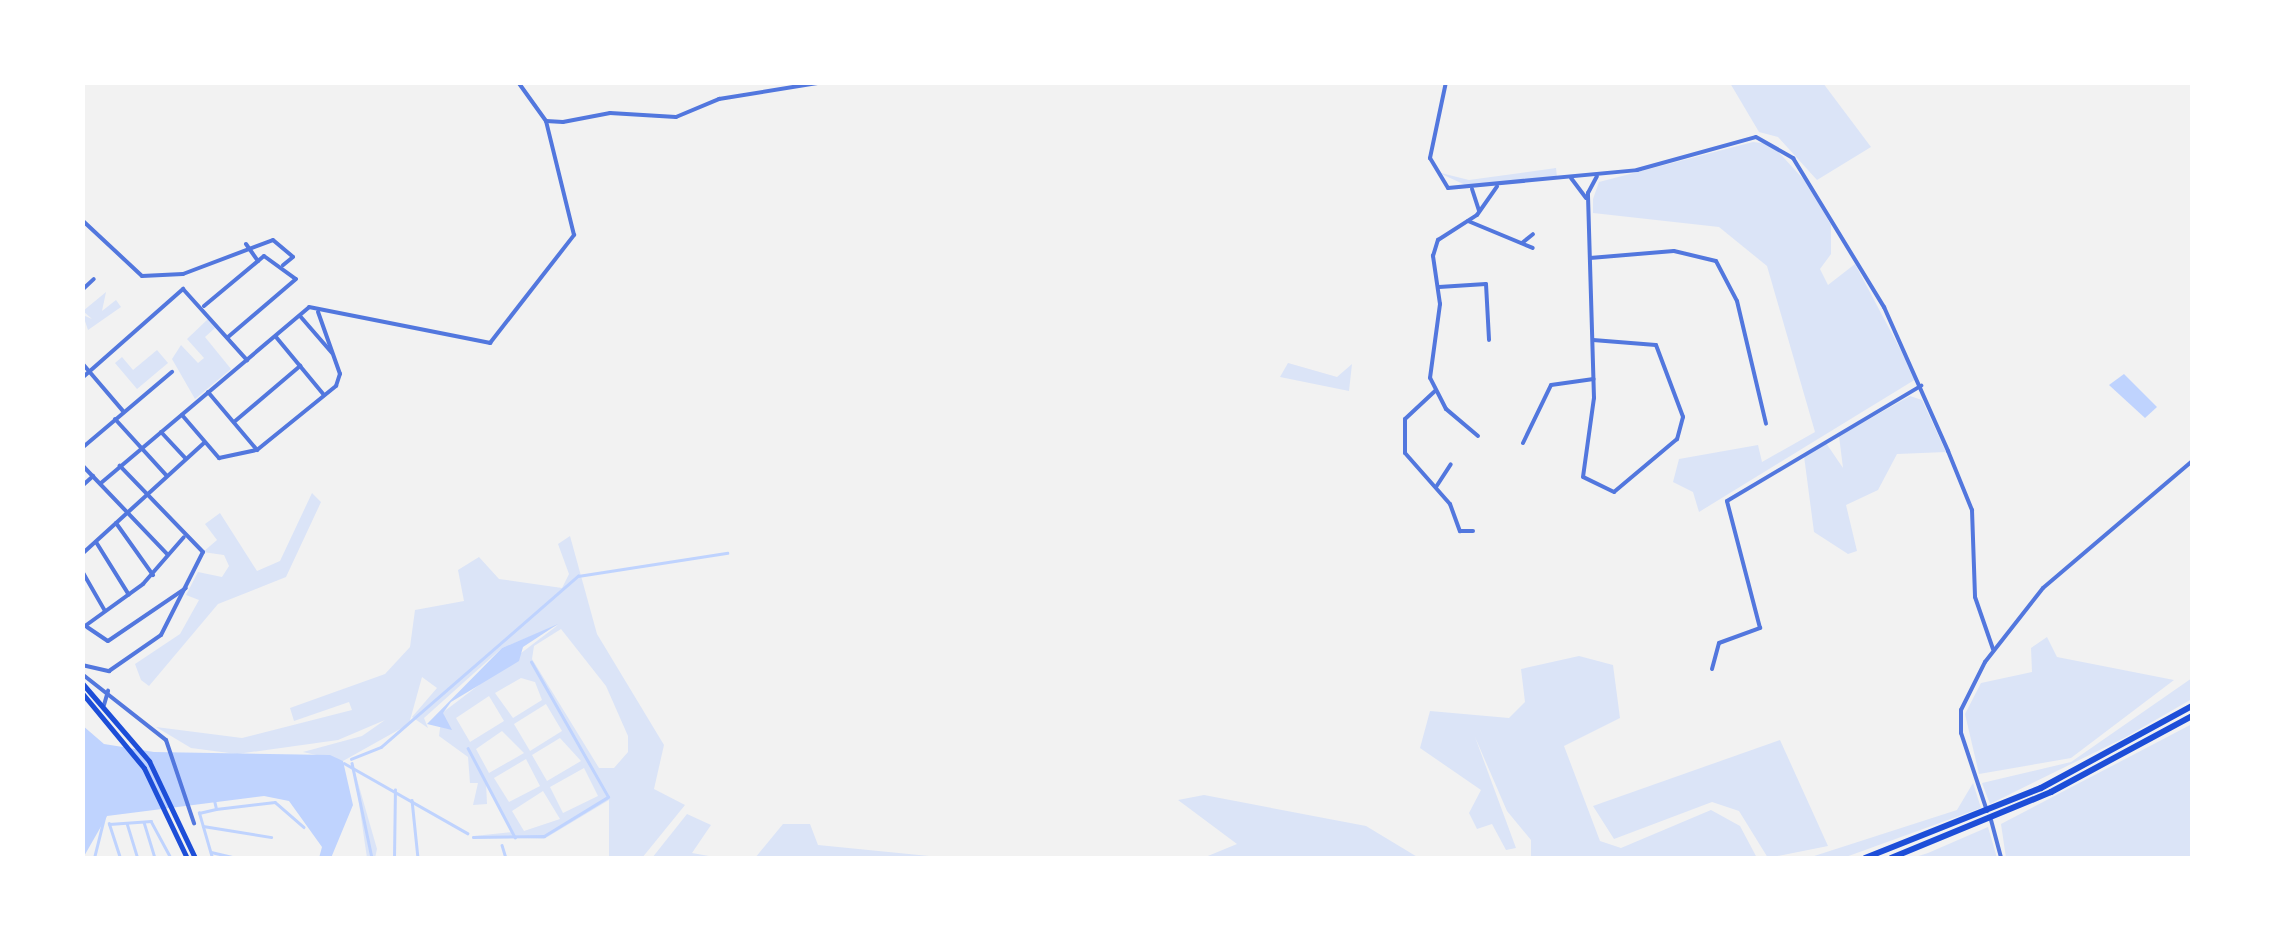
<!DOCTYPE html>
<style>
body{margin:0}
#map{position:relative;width:2275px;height:941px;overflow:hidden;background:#f2f2f2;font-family:Merriweather,serif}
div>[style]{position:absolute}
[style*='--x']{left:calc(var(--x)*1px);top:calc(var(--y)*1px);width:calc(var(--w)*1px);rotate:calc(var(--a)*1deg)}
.green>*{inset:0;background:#dbe4f7}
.water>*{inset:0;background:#bfd3fe}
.stream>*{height:2.5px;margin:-1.25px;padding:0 1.25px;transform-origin:1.25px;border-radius:1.25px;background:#bfd3fe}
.minor>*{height:4px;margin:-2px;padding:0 2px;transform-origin:2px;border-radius:2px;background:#5277de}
.tertiary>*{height:4px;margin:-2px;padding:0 2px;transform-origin:2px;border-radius:2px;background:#5277de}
.primary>*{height:5px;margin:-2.5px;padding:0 2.5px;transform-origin:2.5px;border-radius:2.5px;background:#1d4ed8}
.motorway>*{height:6px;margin:-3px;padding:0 3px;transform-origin:3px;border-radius:3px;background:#1d4ed8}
span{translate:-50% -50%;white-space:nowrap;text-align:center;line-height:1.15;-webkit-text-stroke:8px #fff;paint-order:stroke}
.frame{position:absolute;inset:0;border:85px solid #fff;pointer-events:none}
</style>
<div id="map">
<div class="green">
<i style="clip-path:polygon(1730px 83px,1823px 83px,1871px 147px,1817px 180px,1778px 137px,1759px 132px)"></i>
<i style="clip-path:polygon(1753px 142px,1771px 144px,1807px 183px,1831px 225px,1831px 254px,1820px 269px,1828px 285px,1855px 264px,1916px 379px,1699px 512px,1693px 492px,1673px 482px,1679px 459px,1758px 445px,1762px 462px,1815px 432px,1767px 266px,1719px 227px,1593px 213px,1593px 199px,1599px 182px)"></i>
<i style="clip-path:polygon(1556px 168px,1557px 177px,1472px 188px,1437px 172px,1469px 180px)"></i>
<i style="clip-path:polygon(106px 292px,102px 311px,116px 300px,121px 307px,88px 330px,83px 315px,92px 319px,83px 311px)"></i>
<i style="clip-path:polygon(208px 319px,215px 328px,205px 337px,231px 369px,195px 399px,172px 359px,181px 345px,198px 363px,204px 358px,187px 339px)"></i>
<i style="clip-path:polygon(157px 350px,168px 363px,137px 389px,115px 363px,122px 357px,133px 370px)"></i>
<i style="clip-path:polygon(1288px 363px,1337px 377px,1352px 364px,1349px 391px,1280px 377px)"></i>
<i style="clip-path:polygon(1910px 396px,1922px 400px,1946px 452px,1897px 454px,1878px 490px,1846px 505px,1857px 551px,1848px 554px,1814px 532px,1804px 456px,1826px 443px,1843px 468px,1839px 436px)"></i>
<i style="clip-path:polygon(312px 493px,321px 502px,286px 577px,218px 604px,149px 686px,141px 680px,135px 664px,180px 634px,199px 600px,186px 595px,198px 572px,222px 577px,229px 566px,224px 555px,203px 552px,217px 540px,205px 524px,220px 513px,257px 571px,280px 561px)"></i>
<i style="clip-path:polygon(evenodd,570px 536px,597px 634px,664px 745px,654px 789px,685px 805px,642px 858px,609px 858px,609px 800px,544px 839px,474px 836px,513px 832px,486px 782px,487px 804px,473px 805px,478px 783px,470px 783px,468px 757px,439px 736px,442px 713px,558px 625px,502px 648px,424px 718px,428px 728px,412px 717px,437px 688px,422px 677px,409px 724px,343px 761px,303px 752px,362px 736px,385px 720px,338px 740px,237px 754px,191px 748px,156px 727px,242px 738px,352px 710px,349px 702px,294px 721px,290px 708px,385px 674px,410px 647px,415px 610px,464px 601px,458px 570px,479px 557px,499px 579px,562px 588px,569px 574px,558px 544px,570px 536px,561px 629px,606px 686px,628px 736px,628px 752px,614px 768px,599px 768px,532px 659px,534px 646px,561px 629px,570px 536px,521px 678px,535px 682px,542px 700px,513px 718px,495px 693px,521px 678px,570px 536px,489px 696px,504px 721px,470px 742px,456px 718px,489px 696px,570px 536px,546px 704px,562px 731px,530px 751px,514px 724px,546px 704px,570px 536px,502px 731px,524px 753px,489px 773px,476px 749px,502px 731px,570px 536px,560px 738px,581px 761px,547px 781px,532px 755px,560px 738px,570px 536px,526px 759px,540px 786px,509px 802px,494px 778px,526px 759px,570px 536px,584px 768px,598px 796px,563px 813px,550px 787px,584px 768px,570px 536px,543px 791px,560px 819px,524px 831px,512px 811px,543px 791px)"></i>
<i style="clip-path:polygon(2047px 637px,2057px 657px,2174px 680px,2071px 758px,1979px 774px,1965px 714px,1981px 683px,2032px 672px,2031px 648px)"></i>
<i style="clip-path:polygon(1579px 656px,1613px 665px,1620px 718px,1564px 746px,1600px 841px,1621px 848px,1711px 810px,1740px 826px,1757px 858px,1531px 858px,1531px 840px,1507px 811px,1475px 737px,1516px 848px,1506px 850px,1492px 824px,1477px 829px,1469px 813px,1481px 790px,1420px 748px,1430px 711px,1509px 718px,1525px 702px,1521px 669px)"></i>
<i style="clip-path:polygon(2192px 678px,2192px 699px,2124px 738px,1990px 804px,1982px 783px,2071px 762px)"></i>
<i style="clip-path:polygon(2192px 724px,2192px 858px,2006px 858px,2001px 824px)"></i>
<i style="clip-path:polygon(1780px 740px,1828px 846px,1768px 858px,1739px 811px,1712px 802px,1614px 839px,1593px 806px)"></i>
<i style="clip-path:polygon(354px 769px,377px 849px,375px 858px,367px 858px)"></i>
<i style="clip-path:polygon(1973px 783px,1981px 808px,1843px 858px,1808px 858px,1957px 810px)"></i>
<i style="clip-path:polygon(1204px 795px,1366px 826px,1419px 858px,1203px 858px,1237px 844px,1178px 800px)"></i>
<i style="clip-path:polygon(687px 814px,711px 825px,692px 853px,720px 858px,652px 858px)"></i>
<i style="clip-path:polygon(783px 824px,810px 824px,818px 845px,949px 858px,755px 858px)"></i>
<i style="clip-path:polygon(1988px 827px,1997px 858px,1912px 858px,1928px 853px)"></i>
</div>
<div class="water">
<i style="clip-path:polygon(2124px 374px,2157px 407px,2145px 418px,2109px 385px)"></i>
<i style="clip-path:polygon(558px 624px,523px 647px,519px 661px,451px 702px,443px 713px,452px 730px,427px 724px,502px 648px)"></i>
<i style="clip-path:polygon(82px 725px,104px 744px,154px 752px,330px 755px,343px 761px,353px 805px,331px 858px,319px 858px,322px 847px,289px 801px,264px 796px,107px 816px,83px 858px)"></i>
</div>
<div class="stream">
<i style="--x:468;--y:748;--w:101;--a:62.2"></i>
<i style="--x:351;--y:759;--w:32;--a:-22"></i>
<i style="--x:381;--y:747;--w:261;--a:-41"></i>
<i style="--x:578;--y:576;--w:151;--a:-8.8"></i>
<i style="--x:344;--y:763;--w:142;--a:29.6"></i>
<i style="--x:352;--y:763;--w:97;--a:78.1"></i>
<i style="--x:412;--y:800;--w:58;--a:84.1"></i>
<i style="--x:216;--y:809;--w:59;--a:-6.8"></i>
<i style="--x:275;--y:802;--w:38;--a:41"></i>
<i style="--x:144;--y:822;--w:38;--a:73"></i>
<i style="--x:127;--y:823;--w:37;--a:73"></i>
<i style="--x:203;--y:826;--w:69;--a:9.2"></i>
<i style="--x:473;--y:837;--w:71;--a:-0.8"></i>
<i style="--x:544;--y:836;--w:75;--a:-31.4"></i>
<i style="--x:608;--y:797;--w:155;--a:-119.7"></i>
<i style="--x:502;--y:845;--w:14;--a:73"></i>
<i style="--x:211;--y:852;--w:28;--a:13"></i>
<i style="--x:94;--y:858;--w:45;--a:-76"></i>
<i style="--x:120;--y:858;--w:36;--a:-108"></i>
<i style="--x:109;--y:824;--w:42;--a:-4.1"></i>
<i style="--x:151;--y:821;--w:42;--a:61.6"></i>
<i style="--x:212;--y:858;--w:47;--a:-106.1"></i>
<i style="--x:199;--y:813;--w:17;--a:-13"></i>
<i style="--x:216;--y:809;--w:9;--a:-103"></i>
<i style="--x:394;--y:858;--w:68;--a:-89.2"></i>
</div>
<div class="minor">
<i style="--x:518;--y:82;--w:48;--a:54.3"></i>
<i style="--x:546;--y:121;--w:17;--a:3"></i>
<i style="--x:563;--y:122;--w:48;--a:-10.8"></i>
<i style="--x:610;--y:113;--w:66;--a:3.5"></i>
<i style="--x:676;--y:117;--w:47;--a:-22.7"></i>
<i style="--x:719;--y:99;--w:106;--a:-9.2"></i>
<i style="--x:1571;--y:178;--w:25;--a:53"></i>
<i style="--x:1472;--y:189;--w:23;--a:72"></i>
<i style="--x:82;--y:220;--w:82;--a:43"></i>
<i style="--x:142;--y:276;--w:41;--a:-2.8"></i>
<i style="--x:183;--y:274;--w:96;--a:-20.7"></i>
<i style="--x:273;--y:240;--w:26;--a:40"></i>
<i style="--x:293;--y:257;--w:13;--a:141"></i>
<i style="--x:1468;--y:221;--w:70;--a:22.6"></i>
<i style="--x:1522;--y:243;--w:14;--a:-39"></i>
<i style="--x:246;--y:244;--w:21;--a:55"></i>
<i style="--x:1590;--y:258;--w:84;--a:-4.8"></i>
<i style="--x:1674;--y:251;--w:43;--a:13.4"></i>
<i style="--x:1716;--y:261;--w:45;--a:62.3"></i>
<i style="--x:1737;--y:301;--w:126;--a:76.7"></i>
<i style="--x:1439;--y:287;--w:47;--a:-3.7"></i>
<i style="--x:1486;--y:284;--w:56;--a:86.9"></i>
<i style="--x:82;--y:290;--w:16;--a:-43"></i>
<i style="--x:204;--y:306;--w:78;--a:-39.8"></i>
<i style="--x:264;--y:256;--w:39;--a:36"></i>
<i style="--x:296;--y:279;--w:89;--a:139.5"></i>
<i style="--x:300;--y:316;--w:49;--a:49.1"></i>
<i style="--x:276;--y:337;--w:75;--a:50.4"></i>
<i style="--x:1593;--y:340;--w:63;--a:4.5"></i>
<i style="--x:1656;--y:345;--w:77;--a:69.4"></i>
<i style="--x:1683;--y:417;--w:23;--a:105"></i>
<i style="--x:1677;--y:439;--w:82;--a:139.9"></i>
<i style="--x:1614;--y:492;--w:34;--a:-154"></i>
<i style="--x:1583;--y:477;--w:80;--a:-82.1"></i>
<i style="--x:1594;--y:398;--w:205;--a:-91.7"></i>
<i style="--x:1588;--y:193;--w:19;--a:-62"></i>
<i style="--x:82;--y:363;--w:63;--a:49.5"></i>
<i style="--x:82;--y:378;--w:135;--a:-41.4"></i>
<i style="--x:183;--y:289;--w:96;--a:48"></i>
<i style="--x:1435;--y:391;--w:41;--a:137"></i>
<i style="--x:1405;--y:419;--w:34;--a:90"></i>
<i style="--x:1405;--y:453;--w:68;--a:48.6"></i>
<i style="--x:1450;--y:504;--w:29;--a:70"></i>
<i style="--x:1460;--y:531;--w:13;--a:0"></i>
<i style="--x:208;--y:392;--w:76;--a:49.8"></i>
<i style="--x:182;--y:415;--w:57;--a:49.3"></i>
<i style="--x:219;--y:458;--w:39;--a:-12"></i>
<i style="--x:257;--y:450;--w:102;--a:-39"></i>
<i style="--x:336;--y:386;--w:13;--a:-72"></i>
<i style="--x:340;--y:374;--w:66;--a:-109.5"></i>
<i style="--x:115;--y:419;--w:76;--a:47.7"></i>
<i style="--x:234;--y:422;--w:87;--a:-40.3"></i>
<i style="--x:161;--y:432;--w:35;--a:47"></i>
<i style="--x:1478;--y:436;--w:42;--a:-139.8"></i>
<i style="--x:1446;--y:409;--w:35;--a:-117"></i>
<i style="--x:1430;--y:378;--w:75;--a:-82.3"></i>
<i style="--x:1440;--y:304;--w:49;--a:-98.3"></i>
<i style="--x:1433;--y:256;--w:17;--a:-73"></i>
<i style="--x:1438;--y:240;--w:46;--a:-32.7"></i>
<i style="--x:1477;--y:215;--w:35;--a:-55"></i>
<i style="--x:1523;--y:443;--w:64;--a:-64.2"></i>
<i style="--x:1551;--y:385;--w:43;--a:-7.9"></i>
<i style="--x:82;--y:448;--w:118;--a:-40.2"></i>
<i style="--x:82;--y:465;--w:124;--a:46.3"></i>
<i style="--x:101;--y:483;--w:272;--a:-40.2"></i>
<i style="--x:309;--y:307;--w:185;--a:11.2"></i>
<i style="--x:490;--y:343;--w:137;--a:-52.1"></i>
<i style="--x:574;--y:235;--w:117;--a:-103.8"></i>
<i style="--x:82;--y:486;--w:15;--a:-42"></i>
<i style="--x:1436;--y:487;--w:27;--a:-57"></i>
<i style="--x:116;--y:523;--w:64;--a:54.6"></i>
<i style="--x:96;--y:542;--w:62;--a:58.1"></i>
<i style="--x:82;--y:554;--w:166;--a:-42.3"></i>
<i style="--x:82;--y:571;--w:46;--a:60.1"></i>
<i style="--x:85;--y:626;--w:72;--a:-35.9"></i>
<i style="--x:143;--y:584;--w:62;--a:-48.9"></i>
<i style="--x:87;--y:627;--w:25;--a:34"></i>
<i style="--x:108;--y:641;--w:94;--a:-34.2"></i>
<i style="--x:82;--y:665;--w:28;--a:13"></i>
<i style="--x:109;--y:671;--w:63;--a:-34.7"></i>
<i style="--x:161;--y:635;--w:93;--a:-63.2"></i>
<i style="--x:203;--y:552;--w:120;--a:-134"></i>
<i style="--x:1712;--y:669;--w:27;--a:-75"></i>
<i style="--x:1719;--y:643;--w:44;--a:-20.1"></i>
<i style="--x:1760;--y:628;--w:131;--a:-104.6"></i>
<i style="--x:1727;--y:501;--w:226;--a:-30.7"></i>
<i style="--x:82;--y:674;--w:107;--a:38.2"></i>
<i style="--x:166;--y:740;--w:88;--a:71.4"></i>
<i style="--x:104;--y:705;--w:15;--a:-74"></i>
<i style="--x:1987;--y:811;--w:82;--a:-108.4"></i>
<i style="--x:1961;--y:733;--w:23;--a:-90"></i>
<i style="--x:1961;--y:710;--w:54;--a:-63.4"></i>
<i style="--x:1985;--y:662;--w:94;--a:-51.9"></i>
<i style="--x:2043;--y:588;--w:196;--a:-40.4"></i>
<i style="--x:1991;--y:820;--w:39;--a:75"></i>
</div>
<div class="tertiary">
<i style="--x:1446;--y:82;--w:78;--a:101.9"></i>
<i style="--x:1430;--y:158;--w:35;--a:59"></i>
<i style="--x:1448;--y:188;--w:190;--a:-5.4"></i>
<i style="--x:1637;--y:170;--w:123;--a:-15.5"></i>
<i style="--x:1756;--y:137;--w:43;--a:29.6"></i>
<i style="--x:1793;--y:158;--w:175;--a:58.6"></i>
<i style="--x:1884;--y:307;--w:158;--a:66"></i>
<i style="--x:1948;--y:451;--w:64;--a:67.9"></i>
<i style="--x:1972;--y:510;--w:87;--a:88"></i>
<i style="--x:1975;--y:597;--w:55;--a:70.9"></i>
</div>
<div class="primary">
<i style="--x:82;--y:683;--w:103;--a:49.3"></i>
<i style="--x:149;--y:761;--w:107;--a:64.6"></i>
<i style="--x:82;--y:693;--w:97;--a:50.4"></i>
<i style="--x:144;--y:768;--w:100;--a:64.5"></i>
</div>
<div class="motorway">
<i style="--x:1865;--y:858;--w:189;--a:-21.7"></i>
<i style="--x:2041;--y:788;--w:172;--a:-28.5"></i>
<i style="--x:1891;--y:858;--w:173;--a:-22.4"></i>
<i style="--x:2051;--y:792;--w:160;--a:-28.3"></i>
</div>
<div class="frame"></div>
</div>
